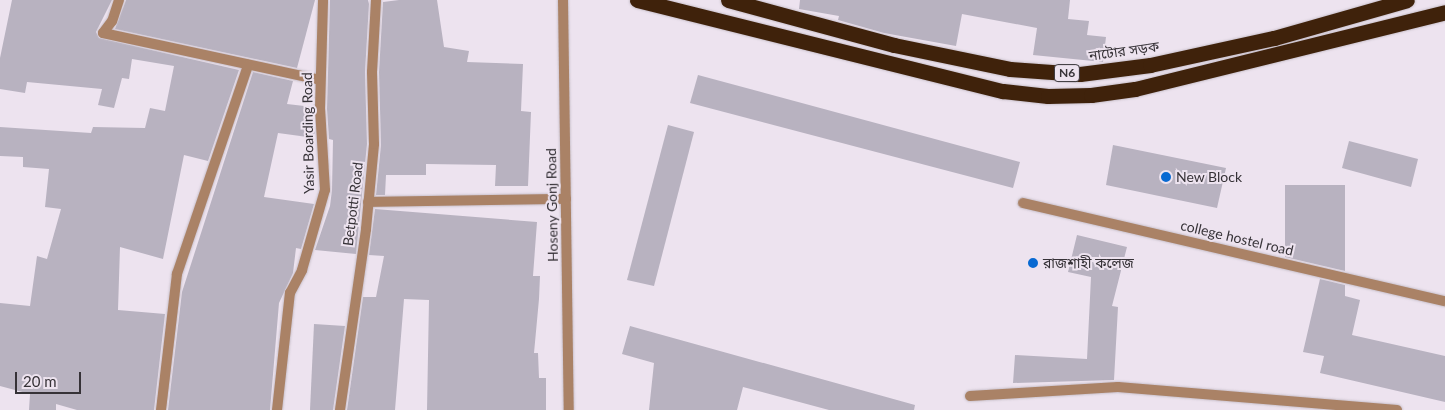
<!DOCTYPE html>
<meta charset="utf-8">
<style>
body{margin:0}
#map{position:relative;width:1445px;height:410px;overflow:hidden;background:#ede3ef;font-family:Lato,"Noto Sans Bengali",sans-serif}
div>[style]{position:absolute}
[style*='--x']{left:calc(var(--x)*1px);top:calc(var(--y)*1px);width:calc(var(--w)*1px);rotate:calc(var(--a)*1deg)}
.building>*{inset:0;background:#b8b2c0}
.roads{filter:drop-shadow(0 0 1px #c8c0ca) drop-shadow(0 0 1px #c8c0ca)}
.lane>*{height:10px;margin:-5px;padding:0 5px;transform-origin:5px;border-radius:5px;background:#aa8266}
.street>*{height:10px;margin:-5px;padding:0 5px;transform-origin:5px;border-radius:5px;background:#aa8266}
.highway>*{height:15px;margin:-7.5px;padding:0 7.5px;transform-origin:7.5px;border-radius:7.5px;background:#3f220b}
.dots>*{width:14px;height:14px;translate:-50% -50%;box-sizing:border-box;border:2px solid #ede3ef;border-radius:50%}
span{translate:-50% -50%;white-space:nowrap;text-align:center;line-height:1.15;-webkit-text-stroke:4px #ede3ef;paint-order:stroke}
.shield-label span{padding:1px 4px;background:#ede3ef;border:1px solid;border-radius:4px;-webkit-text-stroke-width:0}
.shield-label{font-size:12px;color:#363237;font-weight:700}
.street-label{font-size:14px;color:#363237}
.poi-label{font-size:14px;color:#363237}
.left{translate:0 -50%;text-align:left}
.scale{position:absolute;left:15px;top:372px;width:66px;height:22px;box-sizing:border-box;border:2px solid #363237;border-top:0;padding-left:6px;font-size:15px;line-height:18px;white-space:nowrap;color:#363237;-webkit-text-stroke:4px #ede3ef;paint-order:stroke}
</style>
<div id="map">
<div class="building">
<i style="clip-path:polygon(12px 0,112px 0,96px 32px,99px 38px,239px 70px,208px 161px,184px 155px,163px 259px,120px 247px,118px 310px,165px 314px,154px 410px,77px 410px,56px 404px,56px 410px,29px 410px,30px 394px,0 386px,0 303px,30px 306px,37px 256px,47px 259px,61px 209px,45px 207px,49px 169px,23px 167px,23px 157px,0 156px,0 127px,91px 133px,93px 127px,145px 128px,150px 108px,165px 111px,174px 66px,132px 59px,129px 79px,122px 78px,114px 108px,98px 105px,102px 89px,27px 82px,25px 93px,0 89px,0 58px)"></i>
<i style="clip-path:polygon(126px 0,315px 0,297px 68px,115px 29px)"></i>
<i style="clip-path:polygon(330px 0,368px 0,369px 4px,365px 72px,367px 144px,356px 254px,315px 250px,330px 206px,332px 190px,333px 140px,329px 139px,327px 109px)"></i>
<i style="clip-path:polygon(399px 0,437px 0,444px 47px,469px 51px,467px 62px,523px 64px,521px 111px,531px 112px,528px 186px,495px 186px,496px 165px,426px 164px,426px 175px,386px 175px,385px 195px,376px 195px,381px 145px,379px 72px,383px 2px)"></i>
<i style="clip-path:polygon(800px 0,1070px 0,1068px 19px,1089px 21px,1087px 35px,1106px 37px,1103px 62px,1033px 55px,1037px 28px,962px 14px,956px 46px,884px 33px,838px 20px,839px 16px,799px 9px)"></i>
<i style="clip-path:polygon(253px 72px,293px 81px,287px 104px,313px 107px,315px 138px,278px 133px,264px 197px,314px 204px,301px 249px,296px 248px,293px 273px,279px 303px,270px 410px,168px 410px,182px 292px)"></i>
<i style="clip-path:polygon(698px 75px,1020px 162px,1013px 188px,690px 103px)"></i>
<i style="clip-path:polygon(668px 125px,694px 132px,654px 286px,627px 280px)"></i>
<i style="clip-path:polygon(1349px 141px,1418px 159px,1411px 187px,1342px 168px)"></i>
<i style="clip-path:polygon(1113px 145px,1226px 168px,1217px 208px,1106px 185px)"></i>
<i style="clip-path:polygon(1285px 185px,1345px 185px,1345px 271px,1285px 257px)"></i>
<i style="clip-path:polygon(375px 209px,537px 222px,533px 276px,540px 276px,539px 299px,534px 353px,538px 353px,539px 378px,546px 378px,546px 410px,427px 410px,429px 300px,404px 299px,395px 410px,347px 410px,363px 297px,376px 297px,384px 256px,369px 255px)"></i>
<i style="clip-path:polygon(1077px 235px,1127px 247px,1112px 306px,1118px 307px,1114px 380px,1013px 383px,1015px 355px,1087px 359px,1091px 277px,1068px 272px)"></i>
<i style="clip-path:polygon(1320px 279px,1345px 285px,1345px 296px,1360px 300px,1352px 335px,1445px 356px,1445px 402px,1320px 373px,1324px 356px,1303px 352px)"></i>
<i style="clip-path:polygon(314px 324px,345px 326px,333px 410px,310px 410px)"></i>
<i style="clip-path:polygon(630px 326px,915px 405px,914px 410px,829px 410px,743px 387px,737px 410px,649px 410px,654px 363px,622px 354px)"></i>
</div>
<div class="roads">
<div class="lane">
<i style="--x:1023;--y:203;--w:433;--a:13.1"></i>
<i style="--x:970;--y:396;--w:148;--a:-3.5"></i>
<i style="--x:1118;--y:387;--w:280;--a:4.7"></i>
</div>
<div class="street">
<i style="--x:119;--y:0;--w:22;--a:108"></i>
<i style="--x:112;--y:21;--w:15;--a:127"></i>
<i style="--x:103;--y:33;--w:222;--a:12.2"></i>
<i style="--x:563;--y:0;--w:410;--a:89.2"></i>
<i style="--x:368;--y:202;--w:198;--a:-0.9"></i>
<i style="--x:161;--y:410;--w:137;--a:-83.3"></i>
<i style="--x:177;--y:274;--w:221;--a:-71.2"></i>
<i style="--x:277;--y:410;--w:118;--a:-83.7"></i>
<i style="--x:290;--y:293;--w:26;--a:-62"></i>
<i style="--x:302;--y:270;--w:83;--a:-74"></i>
<i style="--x:325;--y:190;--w:81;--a:-93.5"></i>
<i style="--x:320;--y:109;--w:109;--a:-88.4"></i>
<i style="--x:340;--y:410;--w:183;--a:-81.8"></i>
<i style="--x:366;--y:229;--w:85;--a:-84.6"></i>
<i style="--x:374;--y:144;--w:72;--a:-91.6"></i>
<i style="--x:372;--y:72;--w:72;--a:-86.8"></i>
</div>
<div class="highway">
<i style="--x:637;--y:0;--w:377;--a:14"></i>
<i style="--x:1003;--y:91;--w:45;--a:6.3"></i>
<i style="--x:1048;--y:96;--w:43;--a:-1.3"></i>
<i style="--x:1091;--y:95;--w:44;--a:-7.8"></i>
<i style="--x:1135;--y:89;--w:319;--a:-13.9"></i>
<i style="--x:728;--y:0;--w:172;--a:15.2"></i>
<i style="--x:894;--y:45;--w:118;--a:11.7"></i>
<i style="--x:1010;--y:69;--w:70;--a:4.1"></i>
<i style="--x:1080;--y:74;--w:71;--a:-7.3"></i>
<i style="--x:1150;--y:65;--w:127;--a:-12.3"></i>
<i style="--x:1274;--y:38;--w:138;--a:-15.9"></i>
</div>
</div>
<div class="dots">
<i style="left:1166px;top:177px;background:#0869d2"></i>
<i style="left:1033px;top:263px;background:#0869d2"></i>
</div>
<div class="shield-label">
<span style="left:1067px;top:73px">N6</span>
</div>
<div class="street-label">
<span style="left:1124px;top:51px;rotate:-8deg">নাটোর সড়ক</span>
<span style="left:308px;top:133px;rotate:-91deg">Yasir Boarding Road</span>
<span style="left:353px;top:204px;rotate:-83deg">Betpotti Road</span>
<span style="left:552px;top:205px;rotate:-91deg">Hoseny Gonj Road</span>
<span style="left:1237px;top:238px;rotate:13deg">college hostel road</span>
</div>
<div class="poi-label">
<span class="left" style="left:1176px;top:177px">New Block</span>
<span class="left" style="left:1043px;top:263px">রাজশাহী কলেজ</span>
</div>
<div class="scale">20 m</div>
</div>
